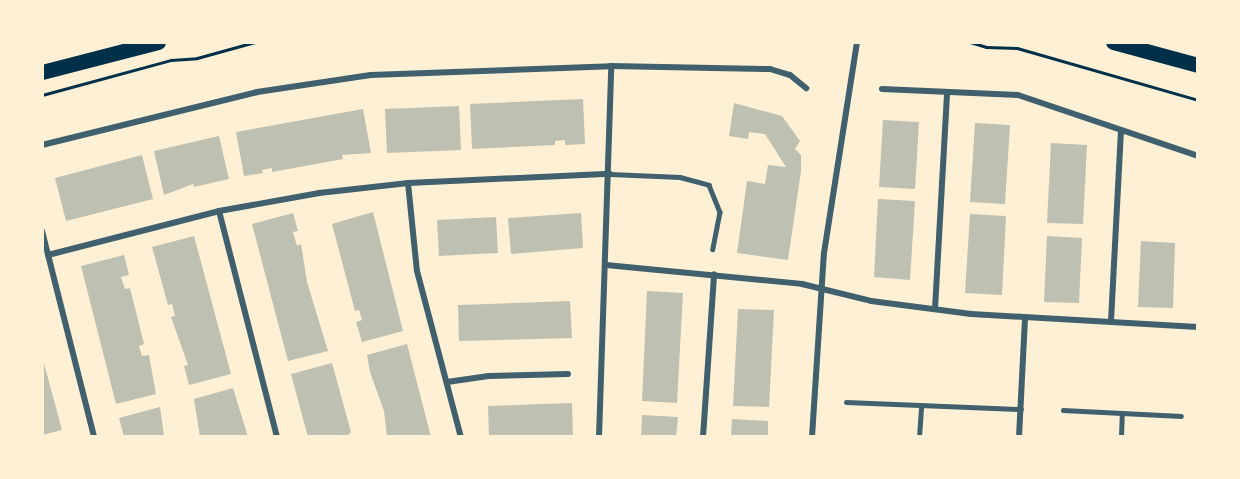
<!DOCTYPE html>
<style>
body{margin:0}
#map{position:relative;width:1240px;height:479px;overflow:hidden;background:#fdf0d5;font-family:Commissioner,sans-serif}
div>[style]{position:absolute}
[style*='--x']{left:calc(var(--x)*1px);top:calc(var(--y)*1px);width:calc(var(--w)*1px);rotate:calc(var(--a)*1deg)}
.building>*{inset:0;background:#bec0b2}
.path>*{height:3px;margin:-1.5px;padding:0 1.5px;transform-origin:1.5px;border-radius:1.5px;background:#003049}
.service>*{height:4.5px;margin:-2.25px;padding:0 2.25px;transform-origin:2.25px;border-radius:2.25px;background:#3f606c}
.minor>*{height:6px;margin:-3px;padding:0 3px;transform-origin:3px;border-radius:3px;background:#3f606c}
.primary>*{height:15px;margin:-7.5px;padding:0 7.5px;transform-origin:7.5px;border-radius:7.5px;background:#003049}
span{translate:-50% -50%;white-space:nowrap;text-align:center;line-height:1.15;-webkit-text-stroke:4.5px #fdf0d5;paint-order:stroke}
.frame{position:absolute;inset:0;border:44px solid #fdf0d5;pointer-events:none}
</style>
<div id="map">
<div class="building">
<i style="clip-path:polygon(583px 99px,585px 144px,565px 145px,565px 140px,555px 141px,555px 145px,472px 149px,470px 104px)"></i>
<i style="clip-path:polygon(734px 103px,782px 116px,800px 141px,795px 149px,801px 155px,801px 171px,788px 260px,737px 253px,747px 181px,765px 184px,768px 165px,786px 167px,765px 134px,749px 132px,748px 139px,729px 136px)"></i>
<i style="clip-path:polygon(459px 106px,461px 150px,387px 153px,385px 109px)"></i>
<i style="clip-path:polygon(363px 109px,371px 153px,342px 155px,343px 159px,272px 172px,272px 168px,262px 170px,263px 173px,244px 176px,236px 132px)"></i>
<i style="clip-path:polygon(883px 120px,919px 122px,915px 189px,879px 187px)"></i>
<i style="clip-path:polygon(975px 123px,1010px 125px,1005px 204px,970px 202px)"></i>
<i style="clip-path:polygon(219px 136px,229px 179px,194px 187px,193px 184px,164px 195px,154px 151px)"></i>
<i style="clip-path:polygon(1051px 143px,1087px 145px,1083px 224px,1047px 223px)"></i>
<i style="clip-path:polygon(142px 155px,153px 199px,66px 221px,55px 178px)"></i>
<i style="clip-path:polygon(878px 199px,915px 201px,910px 280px,874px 277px)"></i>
<i style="clip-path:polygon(373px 212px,403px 331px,362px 342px,356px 322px,362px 320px,359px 310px,355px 311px,332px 224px)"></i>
<i style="clip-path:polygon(293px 213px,298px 231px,293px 232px,297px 246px,301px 244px,307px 282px,328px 351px,288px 361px,252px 224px)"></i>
<i style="clip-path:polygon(581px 213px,583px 248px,511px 254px,508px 218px)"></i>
<i style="clip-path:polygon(970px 214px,1006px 216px,1002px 295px,965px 293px)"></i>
<i style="clip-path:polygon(496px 217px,498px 253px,439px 256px,437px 220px)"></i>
<i style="clip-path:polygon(194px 236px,231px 374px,189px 385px,184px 366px,188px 365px,171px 317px,175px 316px,172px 304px,168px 305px,152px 247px)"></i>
<i style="clip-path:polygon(1047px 236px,1082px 238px,1079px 303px,1044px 302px)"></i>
<i style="clip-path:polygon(1141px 241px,1175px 243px,1173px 308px,1138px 307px)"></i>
<i style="clip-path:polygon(124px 255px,129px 275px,121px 277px,125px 289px,130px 288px,144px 344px,139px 346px,142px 356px,149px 355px,156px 394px,116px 404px,81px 266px)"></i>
<i style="clip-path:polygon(647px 291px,683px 293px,677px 403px,642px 401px)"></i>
<i style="clip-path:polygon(570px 301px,572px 338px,459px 341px,458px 305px)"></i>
<i style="clip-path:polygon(738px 309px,774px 310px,769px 407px,733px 406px)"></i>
<i style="clip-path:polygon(407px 344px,431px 437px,387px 437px,384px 411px,370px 372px,367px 355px)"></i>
<i style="clip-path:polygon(42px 356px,62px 430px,42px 435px)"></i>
<i style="clip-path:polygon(332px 363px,351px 432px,346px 437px,308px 437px,291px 374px)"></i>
<i style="clip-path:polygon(233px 388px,248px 437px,200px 437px,194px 399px)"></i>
<i style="clip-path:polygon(572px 403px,573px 437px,489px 437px,488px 406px)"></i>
<i style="clip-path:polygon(160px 407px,164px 437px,124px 437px,119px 418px)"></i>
<i style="clip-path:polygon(642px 415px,678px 417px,676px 437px,641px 437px)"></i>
<i style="clip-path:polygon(732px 419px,768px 421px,768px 437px,731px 437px)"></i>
</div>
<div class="path">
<i style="--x:970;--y:42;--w:17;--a:17"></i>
<i style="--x:986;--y:47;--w:31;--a:2"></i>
<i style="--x:1017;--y:48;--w:188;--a:16"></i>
<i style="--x:42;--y:95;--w:134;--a:-15.2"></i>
<i style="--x:171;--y:60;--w:26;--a:-4"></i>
<i style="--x:197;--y:58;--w:60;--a:-15.4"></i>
</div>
<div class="service">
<i style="--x:610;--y:174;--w:70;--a:2.5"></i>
<i style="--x:680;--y:177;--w:30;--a:15"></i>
<i style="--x:709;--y:185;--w:29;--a:68"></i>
<i style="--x:720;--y:212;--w:38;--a:101"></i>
<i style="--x:846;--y:402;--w:175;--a:2.3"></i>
<i style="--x:1063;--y:410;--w:118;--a:2.9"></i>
<i style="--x:919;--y:437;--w:31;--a:-86"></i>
<i style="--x:1121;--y:437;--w:23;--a:-88"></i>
</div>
<div class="minor">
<i style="--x:882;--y:89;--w:136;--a:2.5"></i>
<i style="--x:1018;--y:95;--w:190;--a:18.7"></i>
<i style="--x:42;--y:145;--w:221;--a:-13.8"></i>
<i style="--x:257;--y:92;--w:115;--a:-8.5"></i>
<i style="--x:371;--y:75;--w:240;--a:-2.1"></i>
<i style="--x:611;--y:66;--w:159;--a:1.1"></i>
<i style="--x:770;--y:69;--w:21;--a:17"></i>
<i style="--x:790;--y:75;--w:21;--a:39"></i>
<i style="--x:408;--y:183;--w:88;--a:84.2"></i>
<i style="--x:417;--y:271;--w:172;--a:75.2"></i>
<i style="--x:219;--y:211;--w:233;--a:75.6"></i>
<i style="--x:42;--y:231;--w:212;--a:75.8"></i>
<i style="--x:48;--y:255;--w:177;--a:-14.4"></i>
<i style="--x:219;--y:211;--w:102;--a:-10.2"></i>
<i style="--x:319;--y:193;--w:90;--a:-6.4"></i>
<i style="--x:408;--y:183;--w:202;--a:-2.6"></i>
<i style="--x:606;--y:265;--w:197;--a:5.5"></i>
<i style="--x:802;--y:284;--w:71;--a:13.8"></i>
<i style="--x:871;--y:301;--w:101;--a:7.4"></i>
<i style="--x:971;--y:314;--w:227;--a:3.3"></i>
<i style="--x:935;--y:309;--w:217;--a:-86.8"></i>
<i style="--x:1111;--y:321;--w:189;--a:-87"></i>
<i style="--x:447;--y:382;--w:42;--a:-8.1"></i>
<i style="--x:489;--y:376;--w:79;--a:-1.5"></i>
<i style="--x:599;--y:437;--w:371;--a:-88.1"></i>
<i style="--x:703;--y:437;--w:163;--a:-86.1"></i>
<i style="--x:812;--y:437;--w:184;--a:-86.3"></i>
<i style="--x:824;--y:253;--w:214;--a:-81.1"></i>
<i style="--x:1019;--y:437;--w:117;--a:-87.1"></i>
</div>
<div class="primary">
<i style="--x:1113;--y:42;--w:88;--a:15.1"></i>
<i style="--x:42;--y:72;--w:120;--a:-14.5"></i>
</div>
<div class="frame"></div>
</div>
